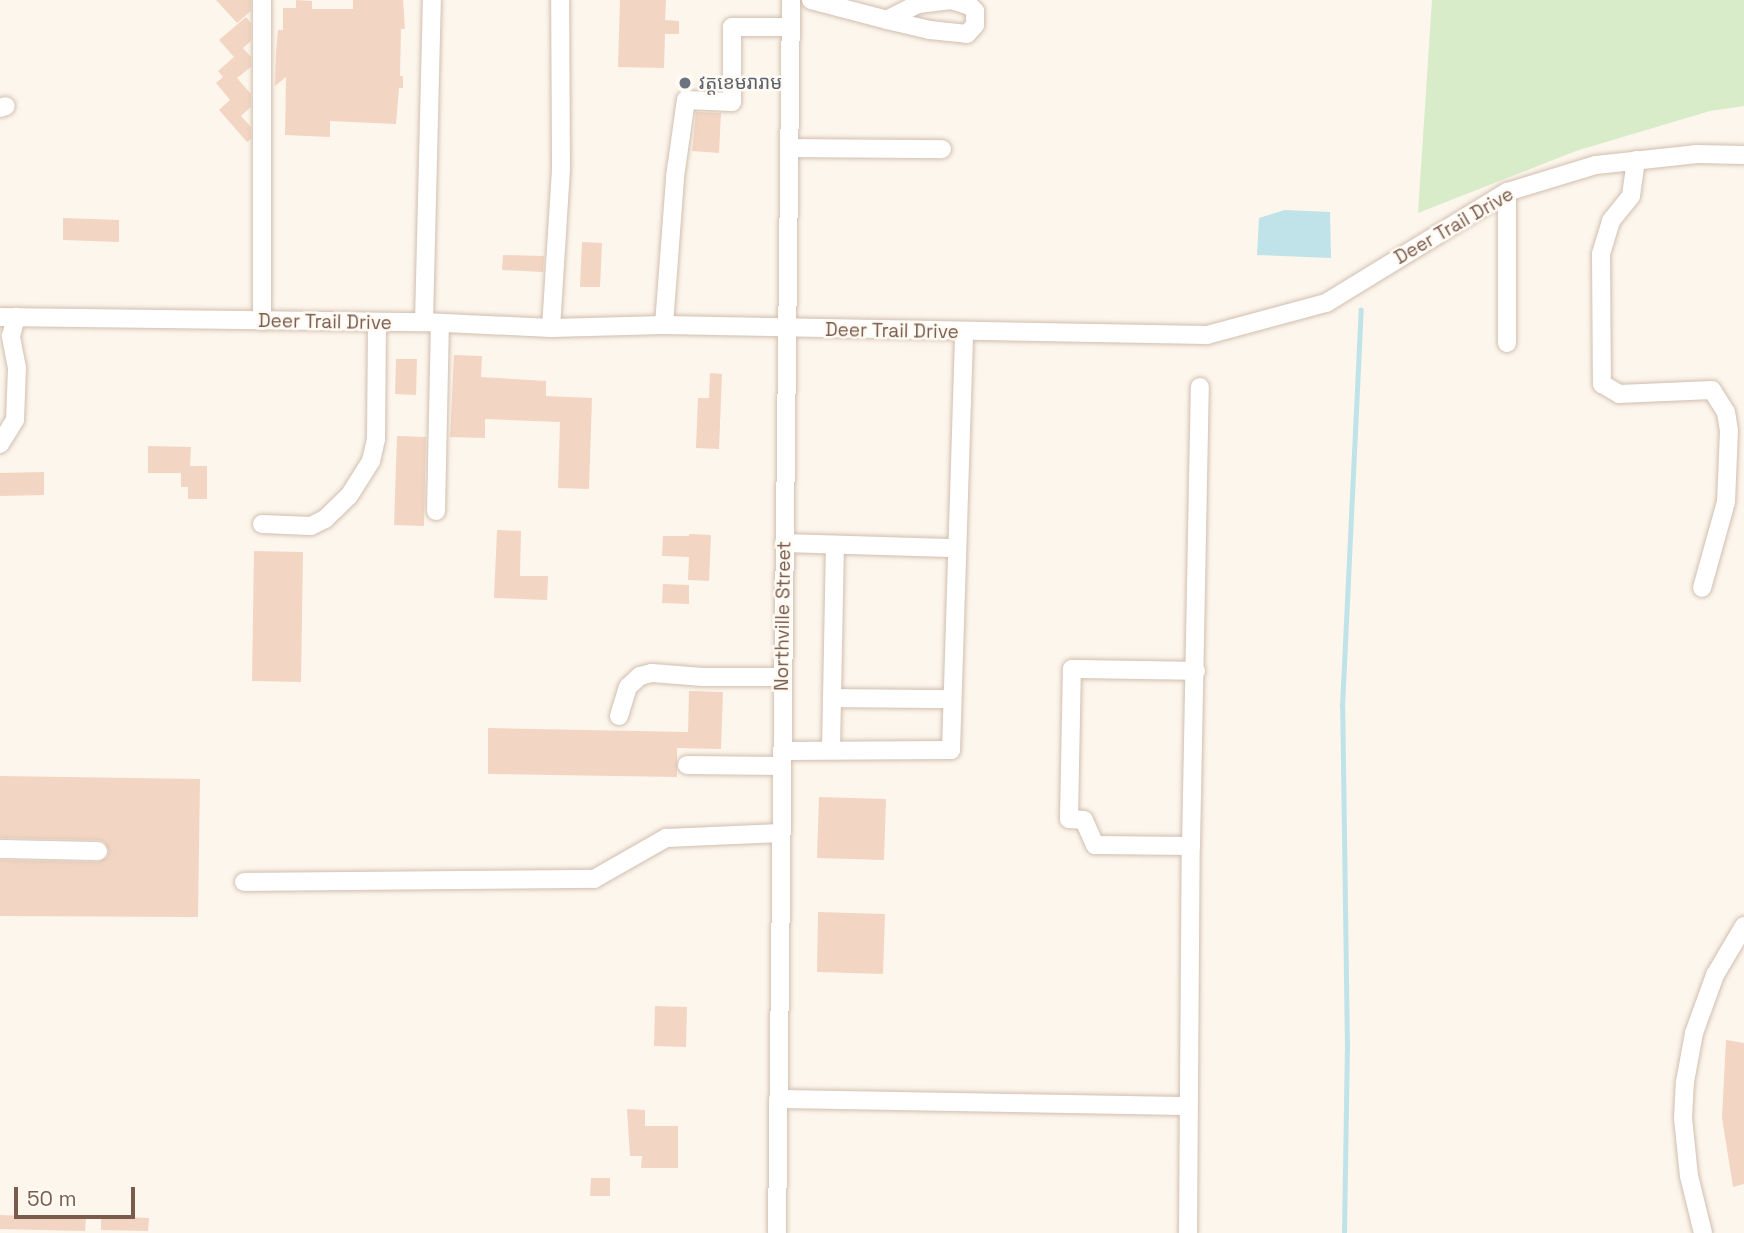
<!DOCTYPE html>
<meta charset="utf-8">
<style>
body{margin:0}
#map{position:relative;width:1744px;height:1233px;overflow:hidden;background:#fdf6ec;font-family:"Space Grotesk","Noto Sans Khmer",sans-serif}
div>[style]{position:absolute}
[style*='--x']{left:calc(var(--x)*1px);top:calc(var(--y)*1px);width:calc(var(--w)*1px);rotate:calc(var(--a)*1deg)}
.green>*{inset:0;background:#d8ecc9}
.water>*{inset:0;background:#bfe3e8}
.stream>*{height:5px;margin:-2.5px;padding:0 2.5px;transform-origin:2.5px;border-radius:2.5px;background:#bfe3e8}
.building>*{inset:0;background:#f3d5c3}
.roads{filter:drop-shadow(0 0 2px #d1beb0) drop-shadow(0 0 2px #d1beb0)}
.minor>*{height:18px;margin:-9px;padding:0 9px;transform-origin:9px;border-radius:9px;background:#fff}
.dots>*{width:19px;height:19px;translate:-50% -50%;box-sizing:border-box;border:4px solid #fffaf3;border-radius:50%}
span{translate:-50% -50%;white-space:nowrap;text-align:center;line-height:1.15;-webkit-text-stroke:5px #fffaf3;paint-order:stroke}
.worship-label{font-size:19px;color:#5b616d}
.left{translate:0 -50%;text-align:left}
.street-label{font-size:19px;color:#7a5c4d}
.scale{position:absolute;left:14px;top:1187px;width:121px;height:32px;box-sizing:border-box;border:4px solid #7a5c4d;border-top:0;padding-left:9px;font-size:21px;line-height:24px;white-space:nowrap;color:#7a5c4d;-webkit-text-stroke:5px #fffaf3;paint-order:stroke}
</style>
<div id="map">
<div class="green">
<i style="clip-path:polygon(1432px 0,1744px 0,1744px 106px,1710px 111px,1576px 151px,1418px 213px)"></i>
</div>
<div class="water">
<i style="clip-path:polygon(1285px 210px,1330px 212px,1331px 258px,1257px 255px,1259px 218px)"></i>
</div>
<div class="stream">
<i style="--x:1344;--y:1233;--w:184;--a:-89.1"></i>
<i style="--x:1347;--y:1049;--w:342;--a:-90.8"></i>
<i style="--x:1342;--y:707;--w:398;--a:-87.3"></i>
</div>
<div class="building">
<i style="clip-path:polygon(216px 0,251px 0,251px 11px,237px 23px)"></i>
<i style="clip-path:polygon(296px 0,312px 1px,312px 9px,353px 9px,353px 0,403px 0,405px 29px,401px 29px,400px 76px,403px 76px,403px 88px,399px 88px,396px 124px,330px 121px,330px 137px,285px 135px,286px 77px,275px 86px,276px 52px,278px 30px,283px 30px,283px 8px,296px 8px)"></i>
<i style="clip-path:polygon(620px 0,666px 0,665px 20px,679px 21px,679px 34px,665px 34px,664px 68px,618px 67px)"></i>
<i style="clip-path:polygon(246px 17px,251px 23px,251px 41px,243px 48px,251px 57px,251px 67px,237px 78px,251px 94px,251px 107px,241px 116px,251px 127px,251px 139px,247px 142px,219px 110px,230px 100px,216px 83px,223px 77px,218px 71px,234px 57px,219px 40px)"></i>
<i style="clip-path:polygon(696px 112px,721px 113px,719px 153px,692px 151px)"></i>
<i style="clip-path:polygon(63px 218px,119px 220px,119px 242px,63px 240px)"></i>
<i style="clip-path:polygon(582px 242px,602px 243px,600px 287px,580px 287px)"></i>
<i style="clip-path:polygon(503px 255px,544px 256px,543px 272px,502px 270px)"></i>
<i style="clip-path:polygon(454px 355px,482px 356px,481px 377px,546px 381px,546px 396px,592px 398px,589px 489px,558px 488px,560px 422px,485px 419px,485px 438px,450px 437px)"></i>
<i style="clip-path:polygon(396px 359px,417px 359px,416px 395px,395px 394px)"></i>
<i style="clip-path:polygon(710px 373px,722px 374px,719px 449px,696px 448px,698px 398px,709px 398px)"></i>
<i style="clip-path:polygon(397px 436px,426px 437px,424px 526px,394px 525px)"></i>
<i style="clip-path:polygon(148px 446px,191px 447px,190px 466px,207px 466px,207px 499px,188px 499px,188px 487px,181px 487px,181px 473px,148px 473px)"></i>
<i style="clip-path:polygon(44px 472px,44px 495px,0 496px,0 473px)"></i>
<i style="clip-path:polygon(497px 530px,521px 531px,520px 576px,548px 576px,547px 600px,494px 598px)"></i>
<i style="clip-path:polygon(689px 534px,711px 535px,709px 581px,688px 580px,689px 557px,662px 556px,663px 536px,689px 536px)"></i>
<i style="clip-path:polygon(254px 551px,303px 552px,301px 682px,252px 681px)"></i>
<i style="clip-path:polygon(663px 584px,689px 585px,689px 604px,662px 603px)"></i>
<i style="clip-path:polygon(689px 691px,723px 692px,721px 749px,677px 748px,677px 777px,488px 774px,488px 728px,688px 732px)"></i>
<i style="clip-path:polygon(0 776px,200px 779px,198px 917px,0 916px,0 860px,98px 862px,107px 857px,109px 851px,104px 842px,98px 840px,0 838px)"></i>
<i style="clip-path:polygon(819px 797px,886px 799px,884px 860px,817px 858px)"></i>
<i style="clip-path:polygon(818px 912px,885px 914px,883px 974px,817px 972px)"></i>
<i style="clip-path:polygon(655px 1006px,687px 1007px,686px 1047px,654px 1046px)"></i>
<i style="clip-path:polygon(1726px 1040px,1744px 1043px,1744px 1184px,1733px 1187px,1722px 1118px)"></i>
<i style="clip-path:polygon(627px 1109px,645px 1110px,645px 1126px,678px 1126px,678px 1168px,641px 1168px,642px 1156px,630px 1156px)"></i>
<i style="clip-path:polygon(591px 1178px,610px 1178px,610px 1196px,590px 1196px)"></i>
<i style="clip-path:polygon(0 1215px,86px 1218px,85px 1231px,0 1229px)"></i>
<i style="clip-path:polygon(101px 1216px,149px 1218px,148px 1231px,101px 1230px)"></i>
</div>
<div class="roads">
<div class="minor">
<i style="--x:262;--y:0;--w:321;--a:90"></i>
<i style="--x:811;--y:0;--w:79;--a:14.7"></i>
<i style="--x:887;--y:20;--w:44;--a:13.1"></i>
<i style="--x:930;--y:30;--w:37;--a:6"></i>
<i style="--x:967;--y:34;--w:12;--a:-48"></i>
<i style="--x:975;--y:25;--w:14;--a:-90"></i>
<i style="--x:975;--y:11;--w:7;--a:-135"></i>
<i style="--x:970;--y:6;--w:20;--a:-162"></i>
<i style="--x:951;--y:0;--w:33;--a:173"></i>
<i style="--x:918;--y:4;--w:35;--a:153"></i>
<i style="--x:0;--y:108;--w:6;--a:-18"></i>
<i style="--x:789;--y:148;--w:153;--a:0.4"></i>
<i style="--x:1636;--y:160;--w:36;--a:98"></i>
<i style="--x:1631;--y:196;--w:32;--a:129"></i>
<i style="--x:1611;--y:221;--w:34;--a:107"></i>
<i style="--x:1601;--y:254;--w:130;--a:89.6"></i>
<i style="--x:1602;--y:384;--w:20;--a:30"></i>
<i style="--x:1619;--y:394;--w:93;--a:-2.5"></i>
<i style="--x:1712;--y:390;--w:26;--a:58"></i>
<i style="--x:1726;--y:412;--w:19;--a:81"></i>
<i style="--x:1729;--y:431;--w:71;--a:92.4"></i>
<i style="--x:1726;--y:502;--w:89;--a:105.6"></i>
<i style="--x:0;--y:317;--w:424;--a:0.7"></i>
<i style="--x:424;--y:322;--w:127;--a:2.7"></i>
<i style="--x:551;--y:328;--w:113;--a:-1.5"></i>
<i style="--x:664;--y:325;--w:543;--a:1.06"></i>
<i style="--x:1207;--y:335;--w:123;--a:-15.1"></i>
<i style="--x:1326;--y:303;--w:212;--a:-31.5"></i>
<i style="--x:1507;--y:192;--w:93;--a:-16.9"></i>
<i style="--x:1596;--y:165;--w:102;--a:-6.2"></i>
<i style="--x:1697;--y:154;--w:47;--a:1.2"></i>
<i style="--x:424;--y:322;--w:322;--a:-88.6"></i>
<i style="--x:664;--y:325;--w:148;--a:-85.7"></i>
<i style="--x:675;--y:177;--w:78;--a:-81.9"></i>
<i style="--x:686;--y:100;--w:46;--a:2.5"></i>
<i style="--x:732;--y:102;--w:75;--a:-90"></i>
<i style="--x:732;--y:27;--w:59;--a:0"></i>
<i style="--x:551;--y:328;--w:161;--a:-86.4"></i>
<i style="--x:561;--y:167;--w:167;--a:-90.3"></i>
<i style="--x:1507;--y:343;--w:151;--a:-90"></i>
<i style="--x:0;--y:444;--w:28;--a:-58"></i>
<i style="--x:15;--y:420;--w:52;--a:-87.8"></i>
<i style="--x:17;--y:368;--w:33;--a:-101"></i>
<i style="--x:11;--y:336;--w:20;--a:-75"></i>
<i style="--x:436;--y:511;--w:188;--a:-88.8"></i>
<i style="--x:262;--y:524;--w:49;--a:2.3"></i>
<i style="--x:311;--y:526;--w:16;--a:-27"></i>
<i style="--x:325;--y:519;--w:33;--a:-44"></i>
<i style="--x:349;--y:496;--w:41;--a:-57.8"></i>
<i style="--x:371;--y:461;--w:23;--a:-77"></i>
<i style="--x:376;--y:439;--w:115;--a:-89.5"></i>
<i style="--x:784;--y:543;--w:173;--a:1.7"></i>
<i style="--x:832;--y:698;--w:120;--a:0.5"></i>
<i style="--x:619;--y:716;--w:30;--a:-73"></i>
<i style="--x:628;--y:687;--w:16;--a:-43"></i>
<i style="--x:640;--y:676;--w:12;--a:-14"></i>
<i style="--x:652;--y:673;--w:51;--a:4.5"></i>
<i style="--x:703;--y:677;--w:79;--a:0"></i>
<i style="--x:831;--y:750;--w:205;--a:-88.9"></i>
<i style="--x:782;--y:751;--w:169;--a:-0.3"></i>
<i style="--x:951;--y:750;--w:419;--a:-88.2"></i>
<i style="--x:687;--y:765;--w:94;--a:0.6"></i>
<i style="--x:1191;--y:846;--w:96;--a:-179.4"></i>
<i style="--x:1095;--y:845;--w:27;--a:-114"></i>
<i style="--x:1084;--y:820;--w:15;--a:-176"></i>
<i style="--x:1069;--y:819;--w:150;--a:-88.9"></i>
<i style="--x:1072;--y:669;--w:124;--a:0.9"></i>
<i style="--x:0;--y:849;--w:98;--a:1.2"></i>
<i style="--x:244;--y:882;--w:350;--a:-0.5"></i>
<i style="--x:594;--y:879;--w:83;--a:-29.7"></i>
<i style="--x:666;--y:838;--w:115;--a:-2.5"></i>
<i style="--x:778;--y:1099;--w:410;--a:1"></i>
<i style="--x:777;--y:1233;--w:1233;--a:-89.35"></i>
<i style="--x:1188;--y:1233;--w:387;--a:-89.6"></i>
<i style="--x:1191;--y:846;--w:459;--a:-88.9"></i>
<i style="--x:1703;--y:1233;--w:59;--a:-103.8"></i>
<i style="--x:1689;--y:1176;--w:58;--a:-95.9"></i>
<i style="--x:1683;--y:1118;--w:36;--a:-87"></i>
<i style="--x:1685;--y:1082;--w:50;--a:-79.6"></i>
<i style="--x:1694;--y:1033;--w:62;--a:-70.1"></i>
<i style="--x:1715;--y:975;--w:57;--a:-59.4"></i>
</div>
</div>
<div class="dots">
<i style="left:685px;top:83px;background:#6b7280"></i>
</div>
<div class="worship-label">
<span class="left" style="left:699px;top:83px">វត្តខេមរារាម</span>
</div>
<div class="street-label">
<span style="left:1454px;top:226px;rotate:-30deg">Deer Trail Drive</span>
<span style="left:325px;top:322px;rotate:1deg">Deer Trail Drive</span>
<span style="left:892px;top:331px;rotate:1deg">Deer Trail Drive</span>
<span style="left:783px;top:616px;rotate:-89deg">Northville Street</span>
</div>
<div class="scale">50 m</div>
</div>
